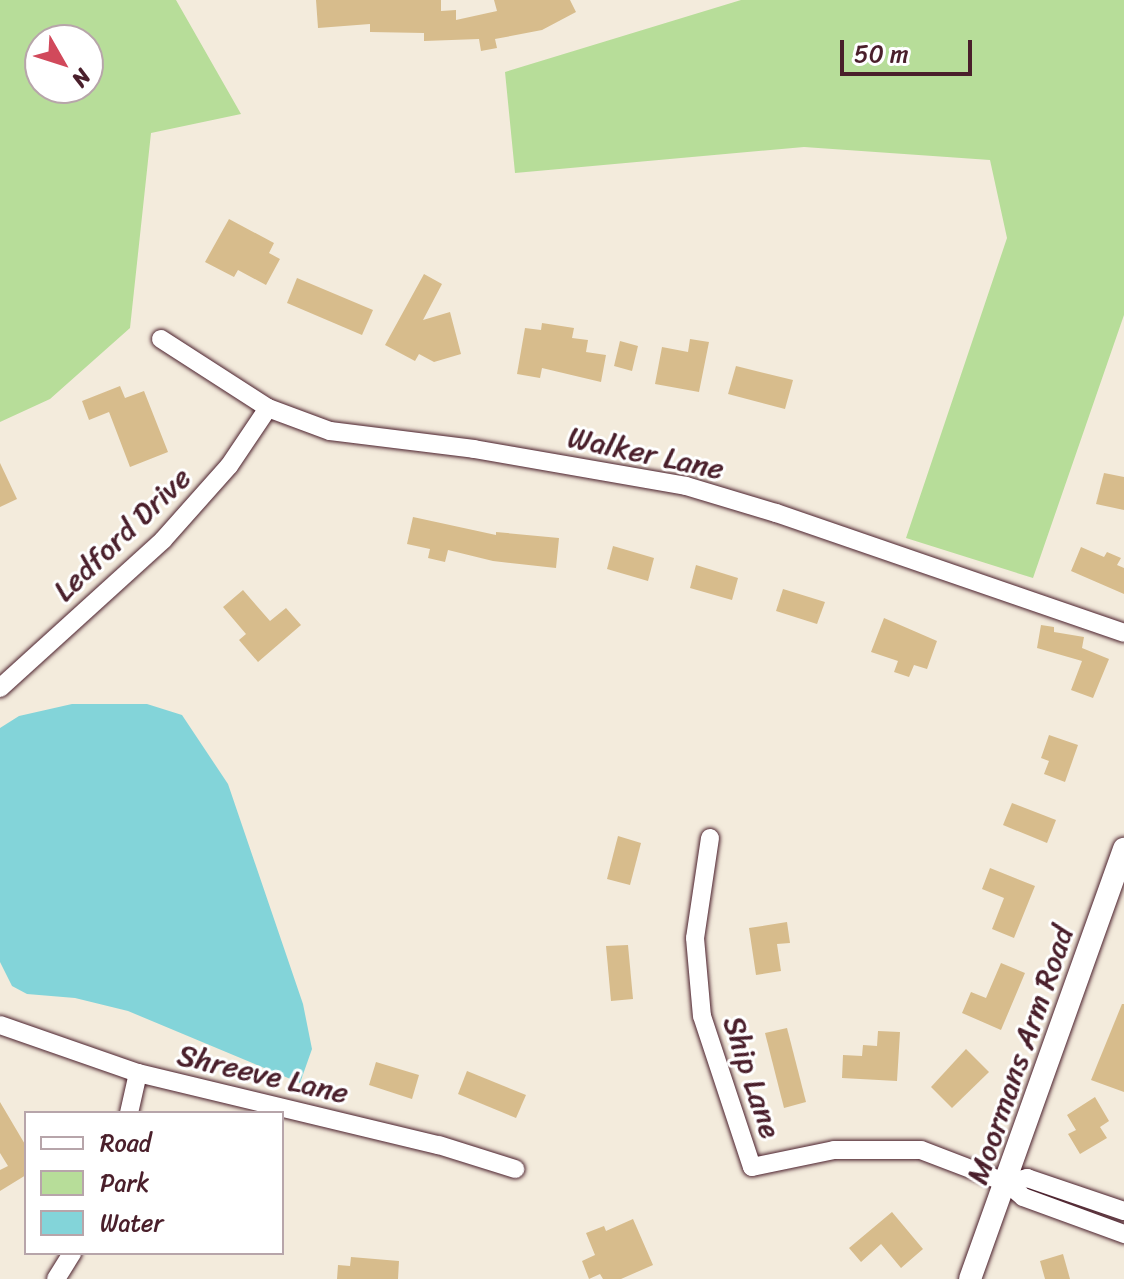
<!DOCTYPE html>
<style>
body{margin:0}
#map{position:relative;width:1124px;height:1279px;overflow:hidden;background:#f3ebdc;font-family:Sriracha,sans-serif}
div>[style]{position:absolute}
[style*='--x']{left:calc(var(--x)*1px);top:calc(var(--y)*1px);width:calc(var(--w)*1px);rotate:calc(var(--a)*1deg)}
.green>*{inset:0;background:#b7dd99}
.water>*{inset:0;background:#83d4d9}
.building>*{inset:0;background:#d7bc8c}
.roads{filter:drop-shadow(0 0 2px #4a1f2b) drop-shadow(0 0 2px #4a1f2b)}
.minor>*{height:18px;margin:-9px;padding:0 9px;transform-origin:9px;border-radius:9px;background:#fff}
.tertiary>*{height:22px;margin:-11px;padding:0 11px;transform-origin:11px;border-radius:11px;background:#fff}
span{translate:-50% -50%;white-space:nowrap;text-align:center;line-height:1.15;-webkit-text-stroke:6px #fff;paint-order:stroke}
.street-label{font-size:30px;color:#4a1f2b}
.legend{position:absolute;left:24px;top:1111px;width:260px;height:144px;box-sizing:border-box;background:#fff;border:2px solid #b7a5aa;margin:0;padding:10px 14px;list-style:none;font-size:24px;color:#4a1f2b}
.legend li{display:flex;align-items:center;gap:16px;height:40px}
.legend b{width:40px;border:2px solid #b7a5aa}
.north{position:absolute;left:24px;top:24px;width:80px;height:80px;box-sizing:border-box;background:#fff;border:2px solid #b7a5aa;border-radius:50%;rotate:129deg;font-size:22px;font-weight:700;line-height:32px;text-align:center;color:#4a1f2b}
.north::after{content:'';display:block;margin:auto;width:28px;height:36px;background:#d1495b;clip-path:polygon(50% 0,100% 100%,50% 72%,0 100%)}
.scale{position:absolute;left:840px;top:40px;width:132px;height:36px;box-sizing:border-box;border:4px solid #4a1f2b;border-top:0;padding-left:10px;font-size:24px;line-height:28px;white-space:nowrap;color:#4a1f2b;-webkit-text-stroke:6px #fff;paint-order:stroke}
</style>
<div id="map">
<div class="green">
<i style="clip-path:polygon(evenodd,0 0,176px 0,241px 114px,151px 133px,130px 328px,50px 399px,0 422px,0 0,40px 40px,88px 40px,88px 88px,40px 88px,40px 40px)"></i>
<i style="clip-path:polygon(741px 0,1124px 0,1124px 315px,1033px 578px,906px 538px,1007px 238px,990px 160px,804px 147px,515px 173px,505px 72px)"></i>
</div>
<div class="water">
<i style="clip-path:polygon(72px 704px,147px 704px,182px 715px,228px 784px,303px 1004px,312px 1049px,300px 1083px,128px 1011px,75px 998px,27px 994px,12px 986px,0 962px,0 728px,19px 716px)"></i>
</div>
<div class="building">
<i style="clip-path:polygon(316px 0,441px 0,441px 11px,456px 10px,456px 20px,497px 11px,494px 0,570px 0,576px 12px,542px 30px,495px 39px,497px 48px,481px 51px,479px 39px,424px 41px,424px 33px,370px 32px,370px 24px,318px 28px)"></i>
<i style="clip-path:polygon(229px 219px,274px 243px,269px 253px,280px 259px,266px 285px,238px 270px,234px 277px,205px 262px)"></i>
<i style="clip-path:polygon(424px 274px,442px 284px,423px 320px,450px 312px,461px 354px,434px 362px,419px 354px,415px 361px,385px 345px)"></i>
<i style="clip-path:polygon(297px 278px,373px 310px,362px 335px,287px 303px)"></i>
<i style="clip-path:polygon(542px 323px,574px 328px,572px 338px,588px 340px,586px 352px,606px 355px,601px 382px,542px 368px,540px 378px,517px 374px,525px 328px,541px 330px)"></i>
<i style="clip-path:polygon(690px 339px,709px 342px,699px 392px,655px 384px,662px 347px,688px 352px)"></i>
<i style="clip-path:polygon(620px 341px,638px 346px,632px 371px,614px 366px)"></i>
<i style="clip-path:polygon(736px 366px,793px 380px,785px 409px,728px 394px)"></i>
<i style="clip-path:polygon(120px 386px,125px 398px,144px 391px,168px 452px,130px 467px,109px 412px,89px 420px,82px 401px)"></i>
<i style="clip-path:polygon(0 463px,17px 499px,0 507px)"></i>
<i style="clip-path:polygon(1104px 473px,1124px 477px,1124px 510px,1096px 504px)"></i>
<i style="clip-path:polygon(413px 517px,496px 535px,496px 532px,559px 538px,556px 568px,493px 561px,448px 550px,445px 562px,428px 558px,430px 549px,407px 544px)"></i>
<i style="clip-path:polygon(613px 546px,654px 558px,648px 581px,607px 569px)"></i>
<i style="clip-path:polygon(1081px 547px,1104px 557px,1107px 552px,1121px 558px,1117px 565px,1124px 568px,1124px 594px,1071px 571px)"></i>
<i style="clip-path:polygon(696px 565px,738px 578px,732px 600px,690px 588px)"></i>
<i style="clip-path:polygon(783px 589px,825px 602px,817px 624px,776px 611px)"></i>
<i style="clip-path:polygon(243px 590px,270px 621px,286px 608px,301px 625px,258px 662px,239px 640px,246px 634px,223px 607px)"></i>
<i style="clip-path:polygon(884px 618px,937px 641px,927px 669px,914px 665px,909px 677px,894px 672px,898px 661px,871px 652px)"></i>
<i style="clip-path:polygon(1041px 625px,1054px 627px,1054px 632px,1084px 637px,1082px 648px,1109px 659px,1093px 698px,1071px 690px,1082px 661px,1037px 648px)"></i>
<i style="clip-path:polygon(1049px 735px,1078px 745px,1065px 782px,1044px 774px,1049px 761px,1041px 758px)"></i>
<i style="clip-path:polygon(1012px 803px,1056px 820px,1047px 843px,1003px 825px)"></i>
<i style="clip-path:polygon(618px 836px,641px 843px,630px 885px,607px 879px)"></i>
<i style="clip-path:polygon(990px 868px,1035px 886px,1014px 938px,992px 929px,1004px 898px,982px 889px)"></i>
<i style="clip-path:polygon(787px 922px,790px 943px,777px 944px,781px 971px,756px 975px,749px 928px)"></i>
<i style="clip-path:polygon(628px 945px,633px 999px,611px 1001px,606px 946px)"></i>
<i style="clip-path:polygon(1001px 963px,1025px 973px,1001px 1030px,962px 1013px,971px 992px,986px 998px)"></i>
<i style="clip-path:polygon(1122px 1004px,1124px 1004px,1124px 1092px,1091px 1080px)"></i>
<i style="clip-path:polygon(787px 1028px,806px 1102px,784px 1108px,765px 1033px)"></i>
<i style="clip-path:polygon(878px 1031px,900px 1032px,897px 1081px,842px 1078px,843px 1055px,862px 1056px,863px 1045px,877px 1046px)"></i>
<i style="clip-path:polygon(966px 1049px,989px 1072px,952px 1108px,931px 1087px)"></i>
<i style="clip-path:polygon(376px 1062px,419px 1075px,412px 1099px,369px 1085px)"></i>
<i style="clip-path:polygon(467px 1071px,526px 1095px,516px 1118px,458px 1094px)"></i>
<i style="clip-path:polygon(1095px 1097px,1109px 1121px,1100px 1127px,1107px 1138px,1080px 1154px,1068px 1134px,1076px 1130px,1067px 1115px)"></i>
<i style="clip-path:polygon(0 1102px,26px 1146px,26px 1175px,0 1191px,0 1170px,8px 1166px,0 1153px)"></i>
<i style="clip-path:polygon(892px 1212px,923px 1249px,901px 1268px,881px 1244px,861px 1262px,849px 1248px)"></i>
<i style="clip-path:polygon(633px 1219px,653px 1265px,621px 1279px,603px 1279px,600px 1274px,589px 1279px,582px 1261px,595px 1255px,586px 1233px,604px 1226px,606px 1231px)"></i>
<i style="clip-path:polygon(1063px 1254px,1070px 1279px,1045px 1279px,1040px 1261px)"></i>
<i style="clip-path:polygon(351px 1257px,399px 1261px,398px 1279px,337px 1279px,338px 1265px,350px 1266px)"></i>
</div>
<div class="roads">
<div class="minor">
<i style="--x:161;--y:339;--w:127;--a:32.8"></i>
<i style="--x:268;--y:408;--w:66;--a:20.4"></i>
<i style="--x:330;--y:431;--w:145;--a:7.1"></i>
<i style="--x:474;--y:449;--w:215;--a:9.9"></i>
<i style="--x:686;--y:486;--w:94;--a:16.7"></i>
<i style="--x:776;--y:513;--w:368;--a:19"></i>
<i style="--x:0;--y:688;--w:220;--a:-42.2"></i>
<i style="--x:163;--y:540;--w:99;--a:-48.3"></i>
<i style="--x:229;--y:466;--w:70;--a:-56.1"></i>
<i style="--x:710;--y:838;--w:101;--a:98.5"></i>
<i style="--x:695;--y:938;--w:78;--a:84.9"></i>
<i style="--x:702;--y:1016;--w:159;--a:71.7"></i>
<i style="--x:752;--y:1167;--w:84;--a:-11.7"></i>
<i style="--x:834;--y:1150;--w:87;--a:0"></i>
<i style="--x:921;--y:1150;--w:92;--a:21"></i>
<i style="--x:1007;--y:1183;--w:21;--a:41"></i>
<i style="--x:1023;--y:1197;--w:108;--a:20.1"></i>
<i style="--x:0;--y:1025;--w:146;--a:19.2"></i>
<i style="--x:138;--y:1073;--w:309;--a:13.5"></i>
<i style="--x:439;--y:1145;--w:80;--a:17.5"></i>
<i style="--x:129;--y:1113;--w:41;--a:-77.3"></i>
<i style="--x:1007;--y:1183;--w:21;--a:-14"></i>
<i style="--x:1027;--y:1178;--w:102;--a:18.8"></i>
<i style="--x:56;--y:1279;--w:31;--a:-58"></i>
</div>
<div class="tertiary">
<i style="--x:970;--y:1279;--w:457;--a:-70.3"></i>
</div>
</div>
<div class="street-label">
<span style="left:646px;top:453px;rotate:12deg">Walker Lane</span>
<span style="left:122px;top:534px;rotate:-44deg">Ledford Drive</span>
<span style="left:1020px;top:1055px;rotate:-71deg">Moormans Arm Road</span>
<span style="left:263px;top:1074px;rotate:13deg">Shreeve Lane</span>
<span style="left:752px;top:1077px;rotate:72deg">Ship Lane</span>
</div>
<ul class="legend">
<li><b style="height:10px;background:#fff"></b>Road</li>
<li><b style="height:22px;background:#b7dd99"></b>Park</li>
<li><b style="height:22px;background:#83d4d9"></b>Water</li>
</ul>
<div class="north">N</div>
<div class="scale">50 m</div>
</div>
